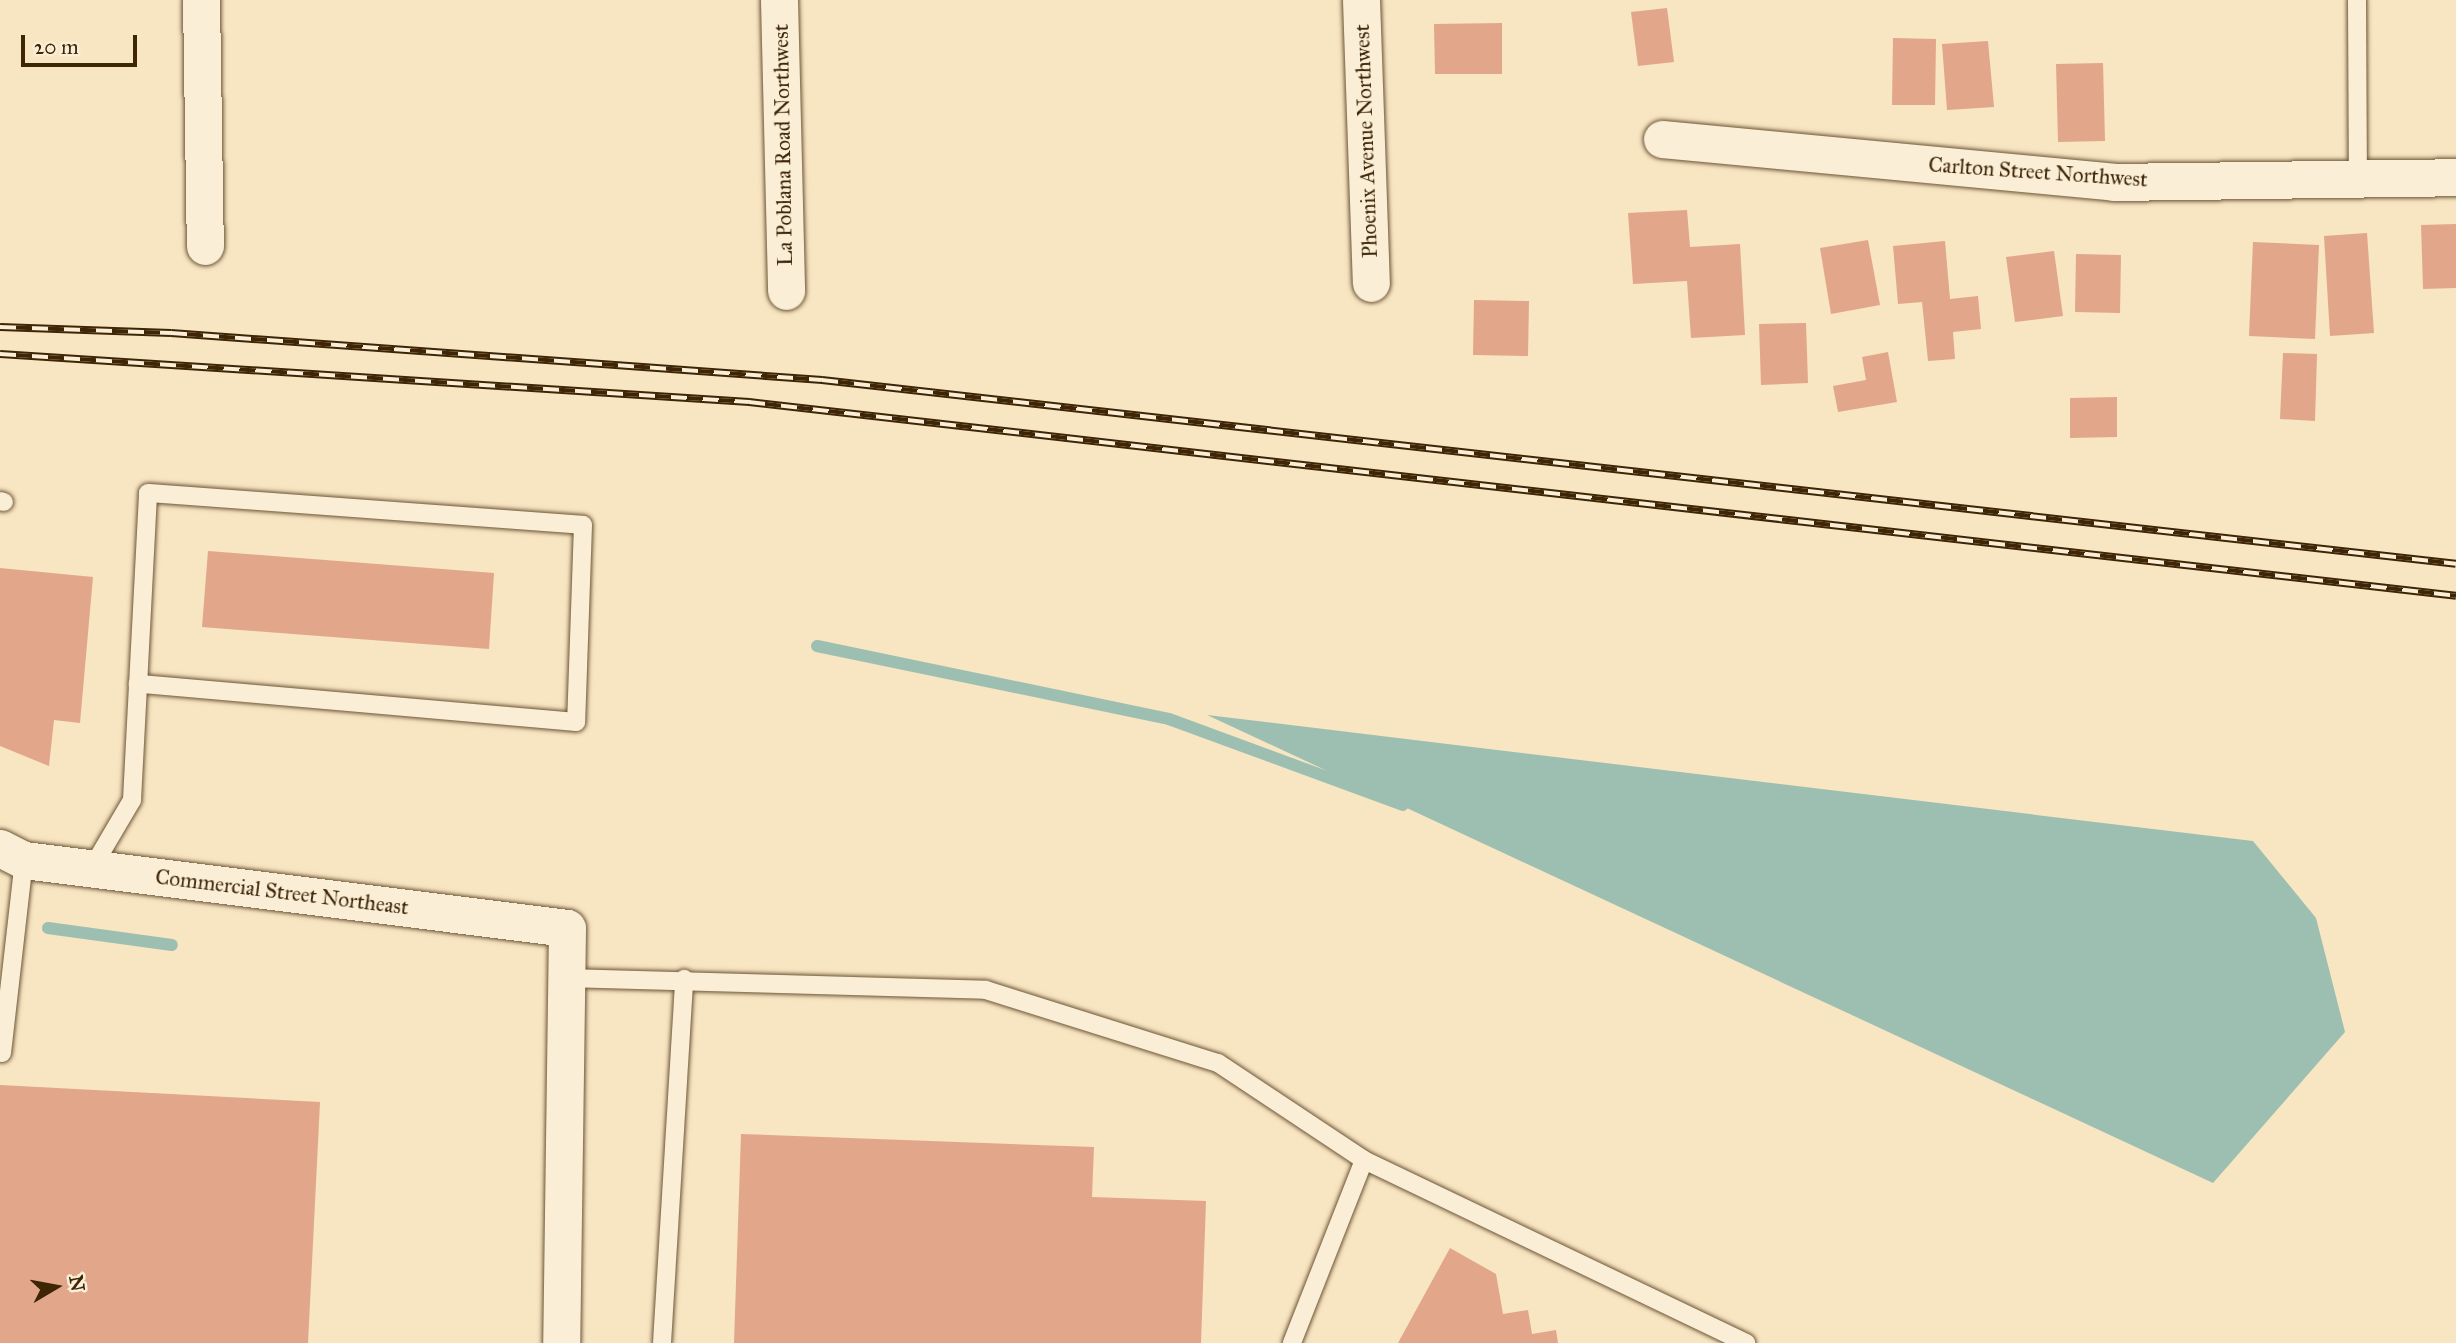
<!DOCTYPE html>
<style>
body{margin:0}
#map{position:relative;width:2456px;height:1343px;overflow:hidden;background:#f8e5c2;font-family:"IM FELL Great Primer",serif}
div>[style]{position:absolute}
[style*='--x']{left:calc(var(--x)*1px);top:calc(var(--y)*1px);width:calc(var(--w)*1px);rotate:calc(var(--a)*1deg)}
.water>*{inset:0;background:#9dbfb2}
.stream>*{height:12px;margin:-6px;padding:0 6px;transform-origin:6px;border-radius:6px;background:#9dbfb2}
.building>*{inset:0;background:#e2a68b}
.roads{filter:drop-shadow(0 0 2px #6c5535) drop-shadow(0 0 2px #6c5535)}
.service>*{height:18px;margin:-9px;padding:0 9px;transform-origin:9px;border-radius:9px;background:#faeed7}
.minor>*{height:37px;margin:-18.5px;padding:0 18.5px;transform-origin:18.5px;border-radius:18.5px;background:#faeed7}
.rail>*{height:8px;margin-top:-4px;transform-origin:0;background:repeating-linear-gradient(90deg,#faeed7 0 16px,#3d2506 0 32px);box-sizing:border-box;border-block:2px solid #3d2506}
span{translate:-50% -50%;white-space:nowrap;text-align:center;line-height:1.15;-webkit-text-stroke:5px #faeed7;paint-order:stroke}
.street-label{font-size:21px;color:#3d2506}
.north{position:absolute;left:21px;top:1252px;width:70px;height:70px;-webkit-text-stroke:5px #faeed7;paint-order:stroke;rotate:80deg;font-size:19px;font-weight:700;line-height:28px;text-align:center;color:#3d2506}
.north::after{content:'';display:block;margin:auto;width:24px;height:32px;background:#3d2506;clip-path:polygon(50% 0,100% 100%,50% 72%,0 100%)}
.scale{position:absolute;left:21px;top:35px;width:116px;height:32px;box-sizing:border-box;border:4px solid #3d2506;border-top:0;padding-left:9px;font-size:21px;line-height:24px;white-space:nowrap;color:#3d2506;-webkit-text-stroke:5px #faeed7;paint-order:stroke}
</style>
<div id="map">
<div class="water">
<i style="clip-path:polygon(1207px 715px,2253px 841px,2316px 918px,2345px 1032px,2213px 1183px)"></i>
</div>
<div class="stream">
<i style="--x:817;--y:646;--w:359;--a:11.7"></i>
<i style="--x:1169;--y:719;--w:249;--a:20.2"></i>
<i style="--x:48;--y:928;--w:125;--a:7.8"></i>
</div>
<div class="building">
<i style="clip-path:polygon(1667px 8px,1674px 62px,1638px 66px,1631px 12px)"></i>
<i style="clip-path:polygon(1502px 23px,1502px 74px,1435px 74px,1434px 24px)"></i>
<i style="clip-path:polygon(1893px 38px,1936px 39px,1935px 105px,1892px 105px)"></i>
<i style="clip-path:polygon(1988px 41px,1994px 107px,1947px 110px,1942px 44px)"></i>
<i style="clip-path:polygon(2103px 63px,2105px 141px,2058px 142px,2056px 64px)"></i>
<i style="clip-path:polygon(1687px 210px,1690px 247px,1740px 244px,1745px 335px,1691px 338px,1687px 281px,1633px 284px,1628px 213px)"></i>
<i style="clip-path:polygon(2456px 224px,2456px 288px,2423px 289px,2421px 225px)"></i>
<i style="clip-path:polygon(2367px 233px,2374px 333px,2330px 336px,2324px 236px)"></i>
<i style="clip-path:polygon(1868px 240px,1880px 305px,1831px 314px,1820px 248px)"></i>
<i style="clip-path:polygon(1945px 241px,1950px 299px,1978px 296px,1981px 329px,1953px 332px,1955px 359px,1928px 361px,1922px 302px,1898px 304px,1893px 246px)"></i>
<i style="clip-path:polygon(2253px 242px,2319px 245px,2315px 339px,2249px 336px)"></i>
<i style="clip-path:polygon(2054px 251px,2063px 316px,2015px 322px,2006px 257px)"></i>
<i style="clip-path:polygon(2076px 254px,2121px 255px,2120px 313px,2075px 312px)"></i>
<i style="clip-path:polygon(1474px 300px,1529px 301px,1528px 356px,1473px 355px)"></i>
<i style="clip-path:polygon(1806px 323px,1808px 383px,1761px 385px,1759px 324px)"></i>
<i style="clip-path:polygon(1888px 352px,1897px 402px,1838px 412px,1833px 386px,1866px 380px,1862px 357px)"></i>
<i style="clip-path:polygon(2283px 353px,2317px 354px,2315px 421px,2280px 419px)"></i>
<i style="clip-path:polygon(2117px 397px,2117px 437px,2070px 438px,2070px 398px)"></i>
<i style="clip-path:polygon(208px 551px,494px 573px,489px 649px,202px 627px)"></i>
<i style="clip-path:polygon(0 568px,93px 577px,80px 723px,54px 720px,49px 766px,0 746px)"></i>
<i style="clip-path:polygon(0 1085px,320px 1102px,308px 1343px,0 1343px)"></i>
<i style="clip-path:polygon(741px 1134px,1094px 1147px,1092px 1197px,1206px 1201px,1201px 1343px,734px 1343px)"></i>
<i style="clip-path:polygon(1450px 1248px,1496px 1274px,1503px 1314px,1528px 1310px,1532px 1334px,1556px 1330px,1558px 1343px,1398px 1343px)"></i>
</div>
<div class="roads">
<div class="service">
<i style="--x:2357;--y:0;--w:178;--a:89.7"></i>
<i style="--x:0;--y:501;--w:4;--a:14"></i>
<i style="--x:92;--y:868;--w:79;--a:-59.5"></i>
<i style="--x:132;--y:800;--w:307;--a:-87"></i>
<i style="--x:148;--y:493;--w:436;--a:4.2"></i>
<i style="--x:583;--y:525;--w:197;--a:92"></i>
<i style="--x:576;--y:722;--w:440;--a:-175"></i>
<i style="--x:566;--y:978;--w:420;--a:1.6"></i>
<i style="--x:986;--y:990;--w:243;--a:17.5"></i>
<i style="--x:1218;--y:1063;--w:175;--a:33.6"></i>
<i style="--x:1364;--y:1160;--w:197;--a:111.5"></i>
<i style="--x:2;--y:1053;--w:194;--a:-83.5"></i>
<i style="--x:1364;--y:1160;--w:424;--a:25.6"></i>
<i style="--x:662;--y:1343;--w:365;--a:-86.5"></i>
</div>
<div class="minor">
<i style="--x:201;--y:0;--w:246;--a:89.1"></i>
<i style="--x:779;--y:0;--w:291;--a:88.6"></i>
<i style="--x:1361;--y:0;--w:283;--a:88"></i>
<i style="--x:1662;--y:139;--w:453;--a:5.4"></i>
<i style="--x:2113;--y:182;--w:343;--a:-0.8"></i>
<i style="--x:0;--y:848;--w:27;--a:27"></i>
<i style="--x:24;--y:860;--w:547;--a:7.14"></i>
<i style="--x:567;--y:928;--w:415;--a:90.8"></i>
</div>
</div>
<div class="rail">
<i style="--x:0;--y:327;--w:171;--a:2"></i>
<i style="--x:171;--y:333;--w:653;--a:4.13"></i>
<i style="--x:822;--y:380;--w:1644;--a:6.42"></i>
<i style="--x:0;--y:354;--w:751;--a:3.67"></i>
<i style="--x:749;--y:402;--w:1718;--a:6.48"></i>
</div>
<div class="street-label">
<span style="left:1366px;top:141px;rotate:-92deg">Phoenix Avenue Northwest</span>
<span style="left:783px;top:145px;rotate:-91deg">La Poblana Road Northwest</span>
<span style="left:2038px;top:172px;rotate:4deg">Carlton Street Northwest</span>
<span style="left:282px;top:892px;rotate:7deg">Commercial Street Northeast</span>
</div>
<div class="north">N</div>
<div class="scale">20 m</div>
</div>
